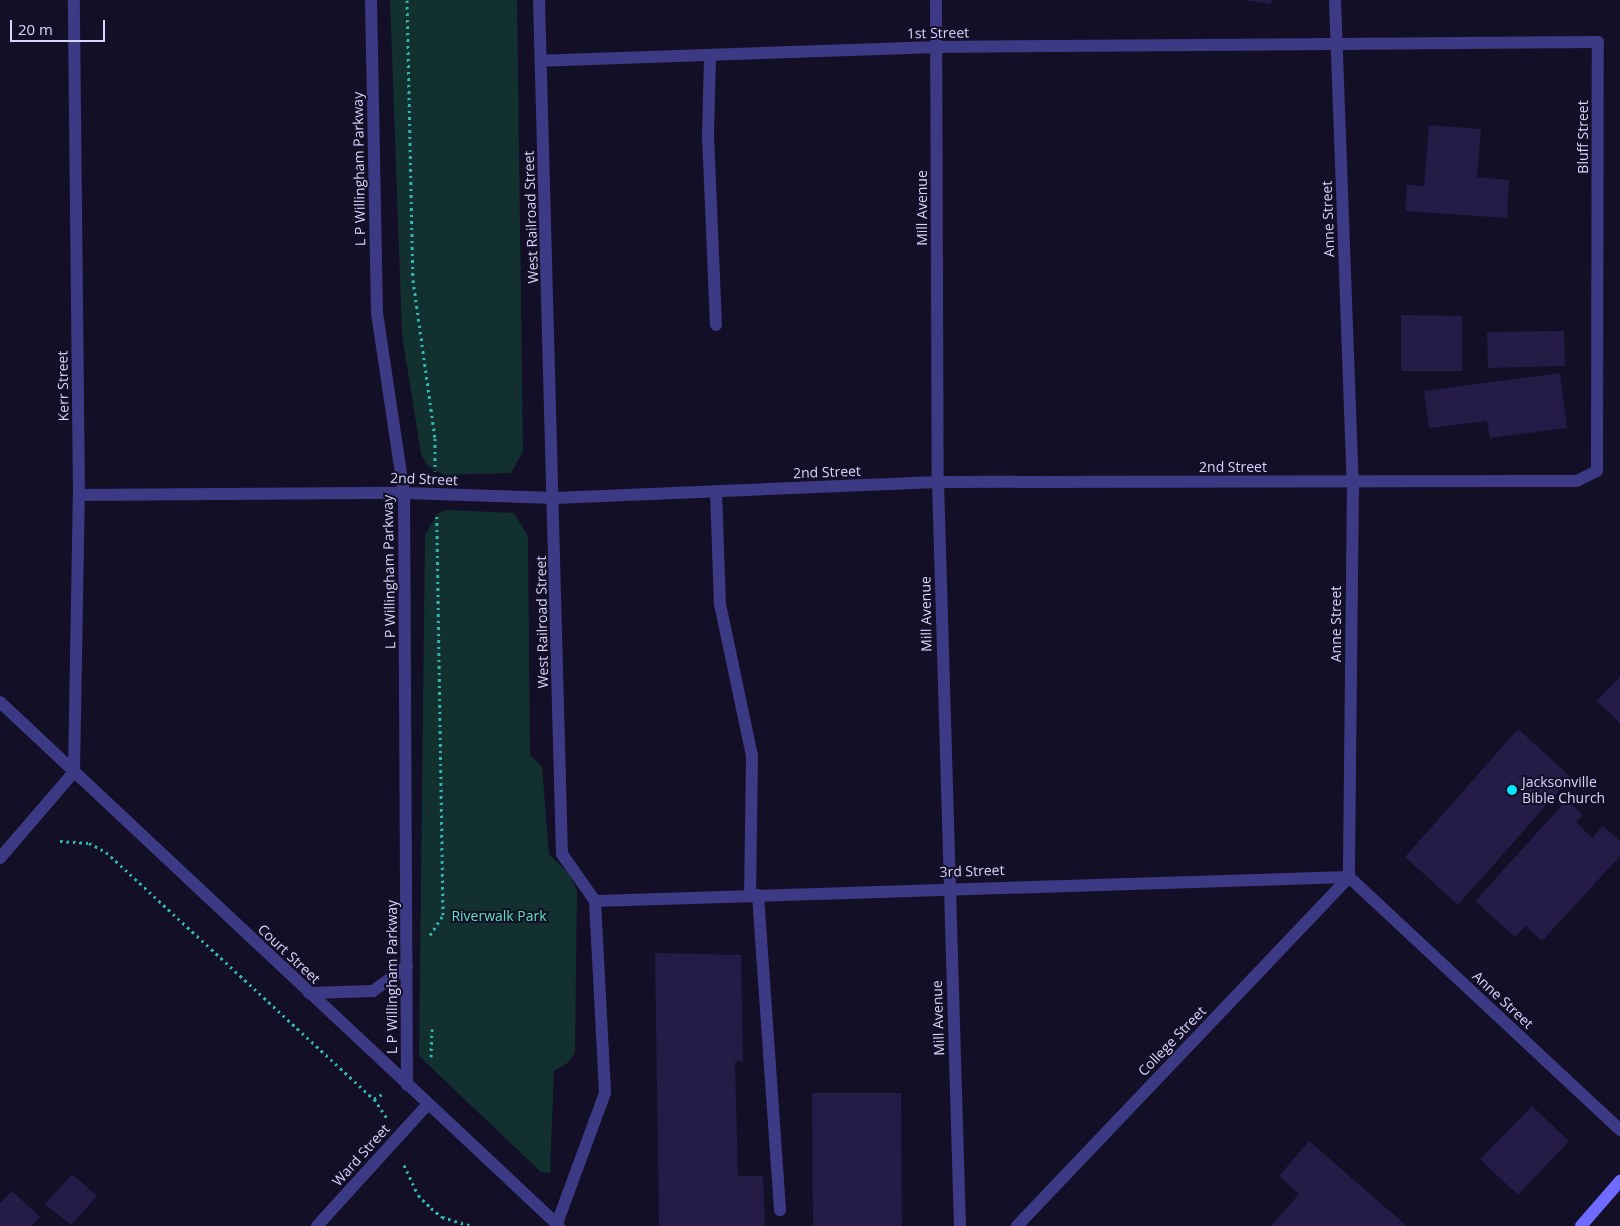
<!DOCTYPE html>
<style>
body{margin:0}
#map{position:relative;width:1620px;height:1226px;overflow:hidden;background:#130f26;font-family:"Open Sans",sans-serif}
div>[style]{position:absolute}
[style*='--x']{left:calc(var(--x)*1px);top:calc(var(--y)*1px);width:calc(var(--w)*1px);rotate:calc(var(--a)*1deg)}
.green>*{inset:0;background:#12302f}
.building>*{inset:0;background:#241b47}
.path>*{height:3px;margin-top:-1.5px;transform-origin:0;background:repeating-linear-gradient(90deg,#2fb8b0 0 2.5px,transparent 0 6.5px)}
.lane>*{height:12px;margin:-6px;padding:0 6px;transform-origin:6px;border-radius:6px;background:#3d3a85}
.street>*{height:12px;margin:-6px;padding:0 6px;transform-origin:6px;border-radius:6px;background:#3d3a85}
.secondary>*{height:12px;margin:-6px;padding:0 6px;transform-origin:6px;border-radius:6px;background:#6f6bff}
.dots>*{width:14px;height:14px;translate:-50% -50%;box-sizing:border-box;border:2px solid #130f26;border-radius:50%}
span{translate:-50% -50%;white-space:nowrap;text-align:center;line-height:1.15;-webkit-text-stroke:4px #130f26;paint-order:stroke}
.street-label{font-size:14px;color:#d9d4ff}
.poi-label{font-size:14px;color:#d9d4ff}
.left{translate:0 -50%;text-align:left}
.park-label{font-size:14px;color:#5fe0c0}
.scale{position:absolute;left:10px;top:20px;width:95px;height:22px;box-sizing:border-box;border:2px solid #d9d4ff;border-top:0;padding-left:6px;font-size:15px;line-height:18px;white-space:nowrap;color:#d9d4ff;-webkit-text-stroke:4px #130f26;paint-order:stroke}
</style>
<div id="map">
<div class="green">
<i style="clip-path:polygon(390px 0,517px 0,523px 451px,511px 473px,444px 475px,428px 466px,421px 454px,402px 335px)"></i>
<i style="clip-path:polygon(446px 510px,514px 513px,528px 536px,530px 755px,542px 767px,549px 854px,570px 875px,577px 890px,575px 1052px,569px 1062px,554px 1071px,550px 1173px,541px 1172px,419px 1056px,425px 535px,437px 514px)"></i>
</div>
<div class="building">
<i style="clip-path:polygon(1244px 0,1272px 0,1271px 4px)"></i>
<i style="clip-path:polygon(1429px 125px,1481px 129px,1477px 177px,1509px 180px,1507px 218px,1405px 211px,1407px 185px,1424px 186px)"></i>
<i style="clip-path:polygon(1401px 315px,1462px 316px,1462px 371px,1401px 371px)"></i>
<i style="clip-path:polygon(1564px 331px,1565px 366px,1488px 368px,1487px 332px)"></i>
<i style="clip-path:polygon(1560px 373px,1567px 428px,1490px 438px,1487px 421px,1429px 428px,1424px 391px)"></i>
<i style="clip-path:polygon(1620px 677px,1620px 723px,1597px 701px)"></i>
<i style="clip-path:polygon(1518px 729px,1571px 777px,1458px 905px,1405px 857px)"></i>
<i style="clip-path:polygon(1567px 800px,1583px 815px,1576px 822px,1592px 838px,1603px 826px,1620px 841px,1620px 856px,1542px 941px,1526px 926px,1515px 937px,1475px 901px)"></i>
<i style="clip-path:polygon(655px 953px,741px 955px,743px 1061px,735px 1062px,738px 1176px,763px 1176px,765px 1226px,659px 1226px)"></i>
<i style="clip-path:polygon(812px 1093px,901px 1093px,902px 1226px,813px 1226px)"></i>
<i style="clip-path:polygon(1532px 1106px,1569px 1141px,1518px 1195px,1480px 1159px)"></i>
<i style="clip-path:polygon(1309px 1141px,1407px 1226px,1271px 1226px,1299px 1194px,1279px 1176px)"></i>
<i style="clip-path:polygon(72px 1174px,97px 1196px,71px 1225px,45px 1204px)"></i>
<i style="clip-path:polygon(12px 1191px,40px 1217px,32px 1226px,0 1226px,0 1203px)"></i>
</div>
<div class="path">
<i style="--x:407;--y:0;--w:280;--a:88.8"></i>
<i style="--x:413;--y:280;--w:160;--a:82.1"></i>
<i style="--x:435;--y:438;--w:33;--a:90"></i>
<i style="--x:60;--y:841;--w:29;--a:4"></i>
<i style="--x:89;--y:843;--w:19;--a:28"></i>
<i style="--x:106;--y:852;--w:364;--a:42.7"></i>
<i style="--x:374;--y:1099;--w:22;--a:56"></i>
<i style="--x:430;--y:935;--w:24;--a:-57"></i>
<i style="--x:443;--y:915;--w:400;--a:-90.9"></i>
<i style="--x:431;--y:1057;--w:28;--a:-88"></i>
<i style="--x:374;--y:1099;--w:12;--a:-31"></i>
<i style="--x:404;--y:1165;--w:33;--a:65"></i>
<i style="--x:418;--y:1195;--w:18;--a:45"></i>
<i style="--x:431;--y:1208;--w:14;--a:39"></i>
<i style="--x:442;--y:1217;--w:30;--a:17"></i>
</div>
<div class="lane">
<i style="--x:710;--y:58;--w:77;--a:91.5"></i>
<i style="--x:708;--y:135;--w:190;--a:87.6"></i>
<i style="--x:716;--y:491;--w:113;--a:88"></i>
<i style="--x:720;--y:604;--w:155;--a:78.1"></i>
<i style="--x:752;--y:756;--w:139;--a:90.8"></i>
<i style="--x:758;--y:895;--w:316;--a:86"></i>
</div>
<div class="street">
<i style="--x:371;--y:0;--w:313;--a:88.9"></i>
<i style="--x:377;--y:313;--w:182;--a:81.5"></i>
<i style="--x:404;--y:493;--w:592;--a:89.71"></i>
<i style="--x:539;--y:0;--w:854;--a:88.46"></i>
<i style="--x:562;--y:854;--w:57;--a:54.9"></i>
<i style="--x:595;--y:901;--w:192;--a:87"></i>
<i style="--x:605;--y:1093;--w:142;--a:110.2"></i>
<i style="--x:936;--y:0;--w:482;--a:89.8"></i>
<i style="--x:938;--y:482;--w:744;--a:88.31"></i>
<i style="--x:1335;--y:0;--w:482;--a:87.9"></i>
<i style="--x:1353;--y:482;--w:395;--a:90.6"></i>
<i style="--x:1349;--y:877;--w:371;--a:43"></i>
<i style="--x:79;--y:495;--w:325;--a:-0.4"></i>
<i style="--x:404;--y:493;--w:151;--a:1.9"></i>
<i style="--x:555;--y:498;--w:383;--a:-2.4"></i>
<i style="--x:938;--y:482;--w:639;--a:-0.09"></i>
<i style="--x:1577;--y:481;--w:22;--a:-27"></i>
<i style="--x:1597;--y:471;--w:429;--a:-89.9"></i>
<i style="--x:1598;--y:42;--w:661;--a:179.57"></i>
<i style="--x:937;--y:47;--w:396;--a:178"></i>
<i style="--x:0;--y:702;--w:766;--a:43.15"></i>
<i style="--x:0;--y:858;--w:113;--a:-49.3"></i>
<i style="--x:74;--y:772;--w:277;--a:-89"></i>
<i style="--x:79;--y:495;--w:495;--a:-90.6"></i>
<i style="--x:595;--y:901;--w:754;--a:-1.82"></i>
<i style="--x:309;--y:993;--w:64;--a:-1.8"></i>
<i style="--x:373;--y:991;--w:42;--a:-36.3"></i>
<i style="--x:317;--y:1226;--w:165;--a:-47.7"></i>
<i style="--x:1017;--y:1226;--w:482;--a:-46.4"></i>
</div>
<div class="secondary">
<i style="--x:1581;--y:1226;--w:60;--a:-49.1"></i>
</div>
<div class="dots">
<i style="left:1512px;top:790px;background:#00e5ff"></i>
</div>
<div class="street-label">
<span style="left:938px;top:33px;rotate:-1deg">1st Street</span>
<span style="left:1583px;top:137px;rotate:-90deg">Bluff Street</span>
<span style="left:359px;top:169px;rotate:-91deg">L P Willingham Parkway</span>
<span style="left:922px;top:208px;rotate:-90deg">Mill Avenue</span>
<span style="left:531px;top:217px;rotate:-92deg">West Railroad Street</span>
<span style="left:1328px;top:219px;rotate:-92deg">Anne Street</span>
<span style="left:63px;top:386px;rotate:-91deg">Kerr Street</span>
<span style="left:1233px;top:467px">2nd Street</span>
<span style="left:827px;top:472px;rotate:-2deg">2nd Street</span>
<span style="left:424px;top:479px;rotate:2deg">2nd Street</span>
<span style="left:389px;top:572px;rotate:-91deg">L P Willingham Parkway</span>
<span style="left:926px;top:614px;rotate:-91deg">Mill Avenue</span>
<span style="left:542px;top:622px;rotate:-91deg">West Railroad Street</span>
<span style="left:1336px;top:624px;rotate:-90deg">Anne Street</span>
<span style="left:972px;top:871px;rotate:-2deg">3rd Street</span>
<span style="left:289px;top:954px;rotate:43deg">Court Street</span>
<span style="left:392px;top:977px;rotate:-90deg">L P Willingham Parkway</span>
<span style="left:1503px;top:1000px;rotate:43deg">Anne Street</span>
<span style="left:938px;top:1018px;rotate:-92deg">Mill Avenue</span>
<span style="left:1172px;top:1041px;rotate:-46deg">College Street</span>
<span style="left:361px;top:1155px;rotate:-48deg">Ward Street</span>
</div>
<div class="poi-label">
<span class="left" style="left:1522px;top:790px">Jacksonville<br>Bible Church</span>
</div>
<div class="park-label">
<span style="left:499px;top:916px">Riverwalk Park</span>
</div>
<div class="scale">20 m</div>
</div>
